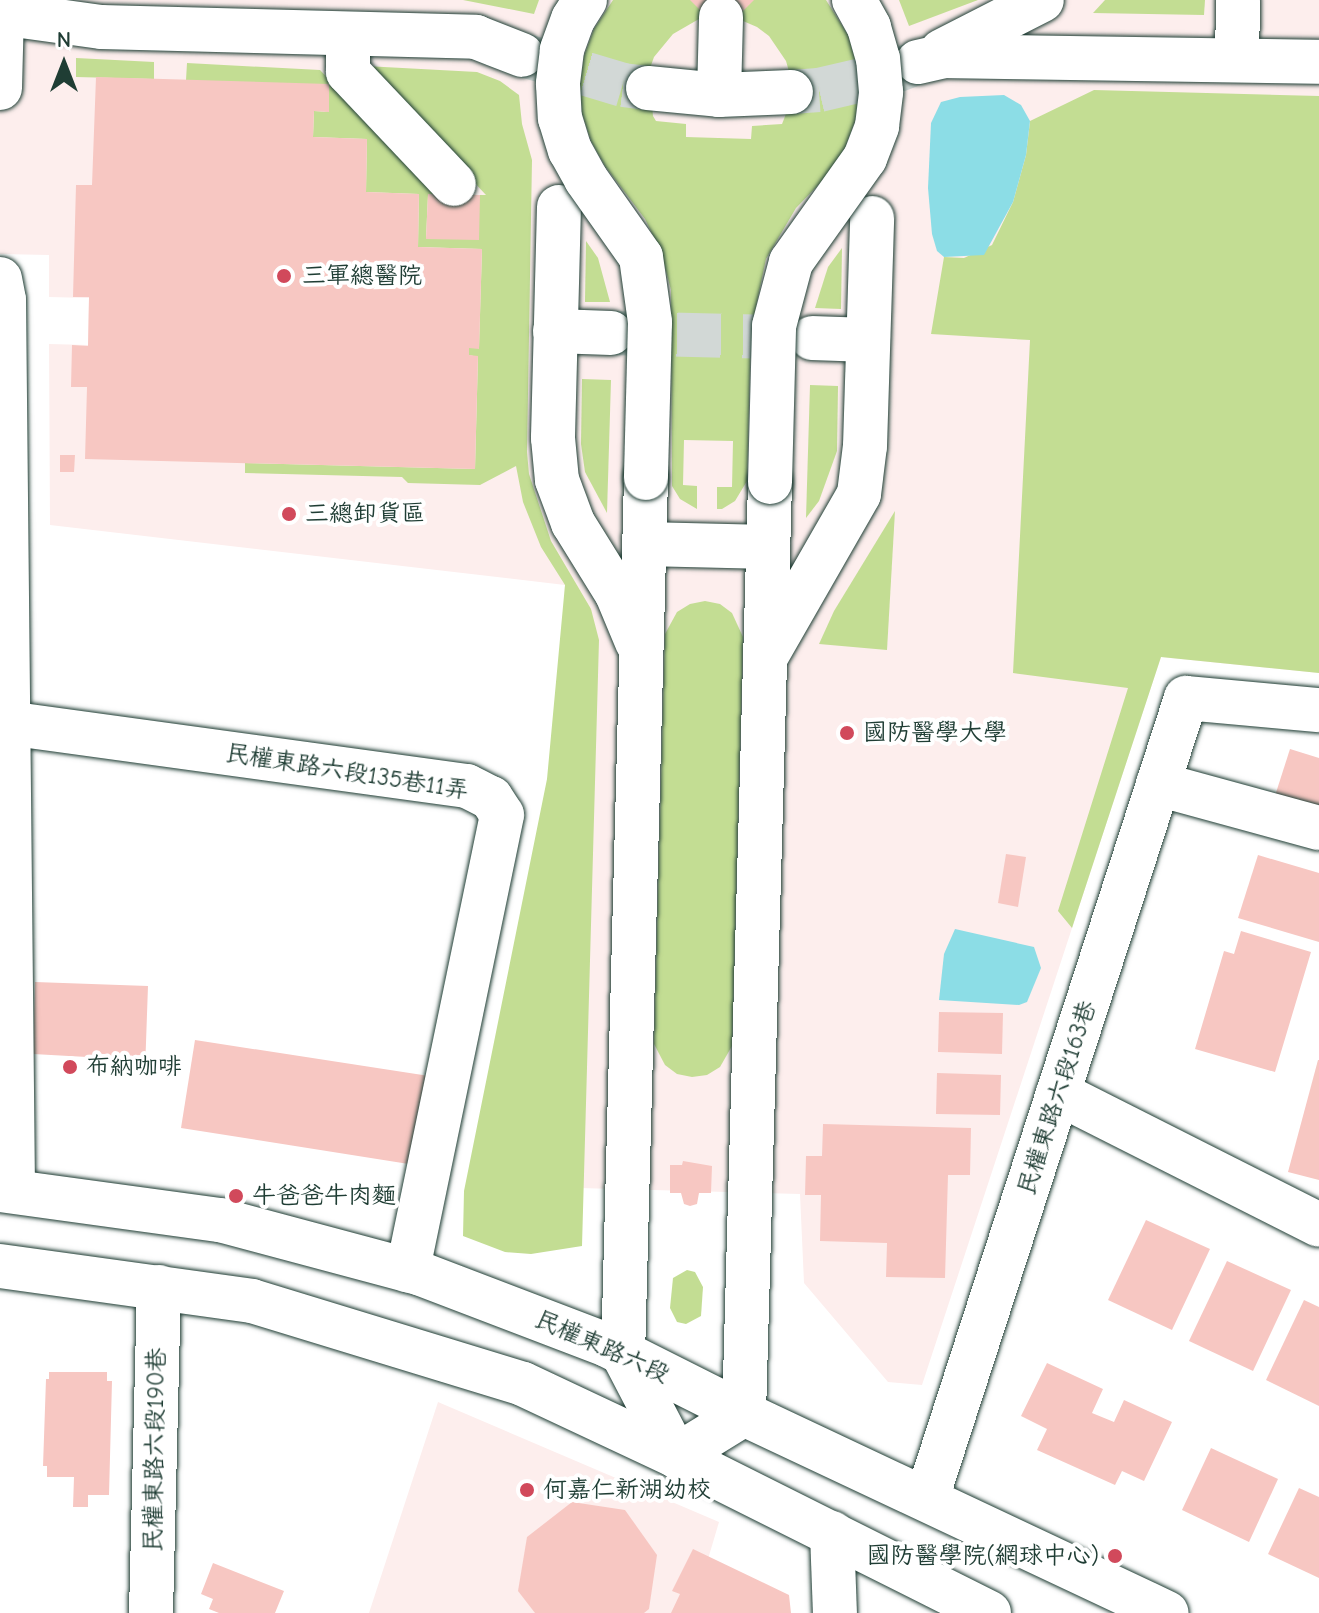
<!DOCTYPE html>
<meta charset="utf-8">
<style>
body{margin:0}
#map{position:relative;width:1319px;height:1613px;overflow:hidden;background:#fff;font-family:"Comic Neue","LXGW WenKai TC",sans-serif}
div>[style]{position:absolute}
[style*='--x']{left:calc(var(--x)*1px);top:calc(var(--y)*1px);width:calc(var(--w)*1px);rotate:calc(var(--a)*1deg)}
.built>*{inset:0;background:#fdeeed}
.green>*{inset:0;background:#c3dd93}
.water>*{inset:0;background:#8cdde6}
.building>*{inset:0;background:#f7c7c2}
.minor-tunnel>*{height:44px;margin-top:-22px;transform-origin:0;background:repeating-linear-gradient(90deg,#d2d8d6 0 44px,transparent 0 66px)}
.roads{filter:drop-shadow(0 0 2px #1f3d34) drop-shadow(0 0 2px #1f3d34)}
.minor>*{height:44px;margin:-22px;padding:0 22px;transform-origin:22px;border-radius:22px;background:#fff}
.major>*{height:44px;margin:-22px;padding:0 22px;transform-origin:22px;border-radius:22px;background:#fff}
.bridges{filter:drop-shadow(0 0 2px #1f3d34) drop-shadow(0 0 2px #1f3d34)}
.minor-bridge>*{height:44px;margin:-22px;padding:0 22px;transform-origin:22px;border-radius:22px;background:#fff}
.dots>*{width:22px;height:22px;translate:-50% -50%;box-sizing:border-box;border:4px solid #fff;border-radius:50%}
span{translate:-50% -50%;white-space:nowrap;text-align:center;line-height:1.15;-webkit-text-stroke:8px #fff;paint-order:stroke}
.poi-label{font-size:24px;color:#1f3d34}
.left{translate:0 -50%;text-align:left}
.right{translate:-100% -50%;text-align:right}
.street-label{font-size:24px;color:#1f3d34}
.north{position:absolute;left:24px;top:24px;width:80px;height:80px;-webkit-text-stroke:6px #fff;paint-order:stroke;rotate:0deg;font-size:22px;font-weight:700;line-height:32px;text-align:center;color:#1f3d34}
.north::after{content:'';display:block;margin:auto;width:28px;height:36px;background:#1f3d34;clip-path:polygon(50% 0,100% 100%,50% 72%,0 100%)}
</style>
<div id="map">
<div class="built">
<i style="clip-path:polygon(0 0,1319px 0,1319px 673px,1161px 657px,922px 1385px,888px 1382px,804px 1283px,800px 1194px,579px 1188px,553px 792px,565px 585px,50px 525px,49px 344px,88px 345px,89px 298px,49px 297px,49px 255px,0 254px)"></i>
<i style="clip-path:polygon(438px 1402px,719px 1522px,692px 1613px,369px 1613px)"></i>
</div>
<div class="green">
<i style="clip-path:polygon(463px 0,539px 0,534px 14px)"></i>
<i style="clip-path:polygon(evenodd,613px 0,826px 0,848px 35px,856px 63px,859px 92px,855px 121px,845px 148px,830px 173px,796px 208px,766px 259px,751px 330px,747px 481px,735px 501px,722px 509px,717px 509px,717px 487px,732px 487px,733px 441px,684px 440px,683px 485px,697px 486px,697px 509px,680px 499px,672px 486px,671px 290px,661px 252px,645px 219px,605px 166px,591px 141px,582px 113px,580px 84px,584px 56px,594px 29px,613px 0,714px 17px,743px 21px,757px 27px,769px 36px,786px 61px,790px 75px,789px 105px,784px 119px,782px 124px,752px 126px,751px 139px,686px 137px,686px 124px,656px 121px,653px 116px,649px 71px,654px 57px,673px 34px,699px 19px,714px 17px)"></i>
<i style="clip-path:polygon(899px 0,978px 0,909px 26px)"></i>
<i style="clip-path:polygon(1105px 0,1205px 0,1204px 15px,1093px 13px)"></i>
<i style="clip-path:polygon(76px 58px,154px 62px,154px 79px,76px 77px)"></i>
<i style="clip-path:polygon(187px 63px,320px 70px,438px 194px,428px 195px,426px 238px,480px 195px,486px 195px,365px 66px,477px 72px,500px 81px,519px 95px,522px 124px,532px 160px,527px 452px,529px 474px,551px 541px,591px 609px,599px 640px,582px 1246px,531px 1254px,505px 1252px,463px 1236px,464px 1191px,547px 779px,565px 585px,541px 547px,523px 502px,516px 466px,480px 485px,408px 483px,402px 477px,245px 473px,245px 463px,475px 469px,478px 357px,469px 355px,469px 348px,479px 348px,482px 249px,418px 247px,419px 194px,366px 192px,367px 139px,313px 137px,314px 111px,329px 112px,186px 80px)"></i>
<i style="clip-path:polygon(1094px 90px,1319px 96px,1319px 673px,1161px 657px,1072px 928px,1058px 911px,1128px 688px,1013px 673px,1030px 340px,931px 334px,944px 257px,964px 258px,992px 245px,1013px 202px,1026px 155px,1030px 121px)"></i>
<i style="clip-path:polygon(586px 241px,598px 258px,610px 302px,585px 302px)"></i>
<i style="clip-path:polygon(842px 248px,841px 309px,815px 308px,828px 267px)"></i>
<i style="clip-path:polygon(582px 379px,611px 380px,607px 513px,585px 472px,581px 444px)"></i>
<i style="clip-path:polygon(810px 385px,838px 386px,837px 451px,819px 501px,806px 518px)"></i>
<i style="clip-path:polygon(895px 511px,887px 650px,819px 644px,834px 611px)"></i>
<i style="clip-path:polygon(705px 601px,720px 604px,732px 613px,743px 637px,732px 1046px,720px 1067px,707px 1075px,692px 1077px,677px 1074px,665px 1065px,654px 1044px,665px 634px,677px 612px,690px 604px)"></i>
<i style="clip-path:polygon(687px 1270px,695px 1272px,703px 1287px,701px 1316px,686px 1324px,677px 1322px,670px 1308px,673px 1278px)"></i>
</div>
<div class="water">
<i style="clip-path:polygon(1004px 95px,1021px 105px,1030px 121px,1026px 155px,1013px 202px,984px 255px,944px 257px,937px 251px,932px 234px,928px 188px,931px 123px,941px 102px,960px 97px)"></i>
<i style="clip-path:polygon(955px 929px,1034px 947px,1041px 968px,1027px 1002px,1019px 1005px,939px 1000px,944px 954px)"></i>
</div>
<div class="building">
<i style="clip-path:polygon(690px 0,754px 0,741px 13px,701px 11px)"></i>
<i style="clip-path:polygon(96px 77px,329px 84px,329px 112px,314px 111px,313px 137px,367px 139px,366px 192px,419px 194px,418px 247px,482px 249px,479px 349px,469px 348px,469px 355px,478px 356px,475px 469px,85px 459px,87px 387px,71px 387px,72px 345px,88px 346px,89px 297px,73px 297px,76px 185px,92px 185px)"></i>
<i style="clip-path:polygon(428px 194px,480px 195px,479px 240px,426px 239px)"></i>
<i style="clip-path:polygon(60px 455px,75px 455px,74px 472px,60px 472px)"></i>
<i style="clip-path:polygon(1290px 749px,1319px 758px,1319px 817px,1273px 802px)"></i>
<i style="clip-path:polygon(1006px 854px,1026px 857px,1018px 907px,998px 903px)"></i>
<i style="clip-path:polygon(1258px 855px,1319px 873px,1319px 942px,1238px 918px)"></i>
<i style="clip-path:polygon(1241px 931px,1311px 952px,1275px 1072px,1195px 1049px,1224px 951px,1234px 954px)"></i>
<i style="clip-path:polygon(35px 982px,148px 986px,145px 1071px,87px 1069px,87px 1057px,33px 1054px)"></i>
<i style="clip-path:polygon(939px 1012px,1003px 1013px,1002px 1054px,938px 1052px)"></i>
<i style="clip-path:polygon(195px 1040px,429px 1076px,415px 1165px,181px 1128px)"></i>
<i style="clip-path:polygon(1318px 1060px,1319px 1060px,1319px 1180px,1288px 1172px)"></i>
<i style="clip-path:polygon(937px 1073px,1001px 1075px,1000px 1115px,936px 1114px)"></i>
<i style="clip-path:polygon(823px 1124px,971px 1128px,970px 1175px,948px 1175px,945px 1278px,886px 1277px,887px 1243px,820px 1241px,821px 1195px,805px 1195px,806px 1156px,822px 1156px)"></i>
<i style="clip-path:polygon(683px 1161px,712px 1166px,711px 1193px,699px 1193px,697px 1204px,690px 1206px,684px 1204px,681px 1193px,670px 1193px,670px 1165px,682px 1165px)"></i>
<i style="clip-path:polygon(1146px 1220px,1210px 1249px,1172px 1330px,1108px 1300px)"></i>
<i style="clip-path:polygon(1227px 1261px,1291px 1290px,1253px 1371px,1189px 1341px)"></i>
<i style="clip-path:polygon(1304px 1300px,1319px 1307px,1319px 1406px,1266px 1380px)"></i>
<i style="clip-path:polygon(1047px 1363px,1103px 1389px,1092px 1413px,1114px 1422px,1124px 1400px,1172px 1422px,1144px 1481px,1122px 1471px,1115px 1485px,1037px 1450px,1047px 1429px,1021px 1416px)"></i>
<i style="clip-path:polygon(49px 1372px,107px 1372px,107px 1381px,112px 1381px,109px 1495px,88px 1495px,88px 1507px,73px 1507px,74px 1477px,47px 1477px,47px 1466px,43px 1466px,46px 1379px,49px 1379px)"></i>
<i style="clip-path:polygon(1211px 1448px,1278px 1479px,1249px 1542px,1182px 1510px)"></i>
<i style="clip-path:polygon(1299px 1488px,1319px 1497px,1319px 1578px,1268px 1554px)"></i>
<i style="clip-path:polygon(572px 1502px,625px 1510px,657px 1555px,649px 1609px,644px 1613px,535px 1613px,518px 1591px,527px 1537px)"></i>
<i style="clip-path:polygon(693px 1549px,789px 1595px,791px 1613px,671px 1613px,680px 1594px,672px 1591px)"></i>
<i style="clip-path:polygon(213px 1563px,284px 1591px,275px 1613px,219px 1613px,209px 1609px,213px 1599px,201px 1594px)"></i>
</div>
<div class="minor-tunnel">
<i style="--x:523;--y:55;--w:104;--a:16.7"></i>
<i style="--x:623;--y:85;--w:25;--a:7"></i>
<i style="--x:791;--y:92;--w:28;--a:-4"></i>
<i style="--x:819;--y:90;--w:71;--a:-13.1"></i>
<i style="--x:888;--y:74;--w:30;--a:-21"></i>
<i style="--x:611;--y:333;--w:199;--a:1.4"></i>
</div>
<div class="roads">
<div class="minor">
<i style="--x:0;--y:13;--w:102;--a:7.9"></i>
<i style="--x:101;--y:27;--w:375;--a:1.5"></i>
<i style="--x:476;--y:37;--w:49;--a:21.4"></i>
<i style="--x:348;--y:34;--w:38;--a:90"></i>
<i style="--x:348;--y:72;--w:154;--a:46.6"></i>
<i style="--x:942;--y:51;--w:112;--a:-27"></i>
<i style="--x:1237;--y:60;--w:60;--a:-89"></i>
<i style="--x:918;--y:62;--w:28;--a:-13"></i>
<i style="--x:945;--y:56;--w:374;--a:0.9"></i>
<i style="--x:0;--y:88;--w:75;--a:-88.5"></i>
<i style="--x:648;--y:88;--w:71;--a:5.6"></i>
<i style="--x:719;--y:95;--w:72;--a:-2.4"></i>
<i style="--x:719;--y:95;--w:78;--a:-88.5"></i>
<i style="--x:559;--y:207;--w:231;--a:91.5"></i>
<i style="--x:553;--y:438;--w:42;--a:84.6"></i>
<i style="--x:557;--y:480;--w:46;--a:69.6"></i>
<i style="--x:573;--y:523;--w:84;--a:58.2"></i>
<i style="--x:617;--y:594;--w:52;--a:67.4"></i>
<i style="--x:0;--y:279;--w:21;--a:79"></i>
<i style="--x:4;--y:300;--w:890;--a:89.42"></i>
<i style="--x:555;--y:331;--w:56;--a:2"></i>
<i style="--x:812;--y:338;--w:56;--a:2"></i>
<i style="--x:646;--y:478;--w:876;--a:91.5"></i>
<i style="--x:623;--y:1354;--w:115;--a:62.5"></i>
<i style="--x:676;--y:1456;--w:80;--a:-31.7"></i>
<i style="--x:744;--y:1414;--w:932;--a:-88.4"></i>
<i style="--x:645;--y:544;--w:123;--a:1.4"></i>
<i style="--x:768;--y:653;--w:183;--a:-60.2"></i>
<i style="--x:859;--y:494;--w:48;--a:-82.9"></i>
<i style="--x:865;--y:446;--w:228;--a:-88.2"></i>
<i style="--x:0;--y:722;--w:471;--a:7.8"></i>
<i style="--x:467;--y:786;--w:27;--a:27"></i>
<i style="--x:491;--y:798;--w:20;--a:57"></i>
<i style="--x:502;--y:815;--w:465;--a:101.7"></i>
<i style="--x:1158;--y:784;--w:167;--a:15.3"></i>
<i style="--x:1058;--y:1093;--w:292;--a:26.8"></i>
<i style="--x:927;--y:1498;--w:841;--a:-72.06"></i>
<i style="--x:1186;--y:698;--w:134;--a:5.2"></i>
<i style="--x:832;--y:1533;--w:80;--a:87.9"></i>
<i style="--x:151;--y:1613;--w:326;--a:-88.6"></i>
</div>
<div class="major">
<i style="--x:0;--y:1190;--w:222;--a:7.8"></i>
<i style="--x:220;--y:1220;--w:208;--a:15"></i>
<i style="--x:421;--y:1274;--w:199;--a:20.9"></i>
<i style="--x:607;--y:1345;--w:153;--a:26.7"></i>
<i style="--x:744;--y:1414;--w:467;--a:25.2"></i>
<i style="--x:0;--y:1266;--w:254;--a:7.9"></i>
<i style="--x:252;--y:1301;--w:283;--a:17"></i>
<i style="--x:523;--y:1384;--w:169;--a:25.2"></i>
<i style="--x:676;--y:1456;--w:350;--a:26.6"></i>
</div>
</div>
<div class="bridges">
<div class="minor-bridge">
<i style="--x:585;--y:0;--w:22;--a:122"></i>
<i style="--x:573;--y:19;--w:33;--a:110"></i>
<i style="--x:562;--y:50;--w:34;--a:97"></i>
<i style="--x:558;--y:84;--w:34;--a:87"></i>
<i style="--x:560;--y:118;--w:34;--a:73"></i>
<i style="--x:570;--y:150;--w:33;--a:61"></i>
<i style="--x:586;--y:179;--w:95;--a:54.8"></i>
<i style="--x:641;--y:257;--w:66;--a:82.1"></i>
<i style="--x:650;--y:322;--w:156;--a:91.5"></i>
<i style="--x:770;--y:482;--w:156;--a:-88.5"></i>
<i style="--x:774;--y:326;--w:66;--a:-75.1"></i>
<i style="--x:791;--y:262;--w:128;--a:-54.6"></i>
<i style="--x:865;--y:158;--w:34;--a:-69"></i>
<i style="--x:877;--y:126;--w:34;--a:-83"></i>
<i style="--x:881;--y:92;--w:33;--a:-95"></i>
<i style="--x:878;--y:59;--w:33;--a:-106"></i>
<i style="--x:869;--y:27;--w:31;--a:-119"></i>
</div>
</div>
<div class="dots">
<i style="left:284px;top:276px;background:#d1495b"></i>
<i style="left:289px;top:514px;background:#d1495b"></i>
<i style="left:847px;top:733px;background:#d1495b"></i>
<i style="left:70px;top:1067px;background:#d1495b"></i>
<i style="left:236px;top:1196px;background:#d1495b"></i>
<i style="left:527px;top:1490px;background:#d1495b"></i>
<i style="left:1115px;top:1556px;background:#d1495b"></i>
</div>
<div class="poi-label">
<span class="left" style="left:302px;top:276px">三軍總醫院</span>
<span class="left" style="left:305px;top:514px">三總卸貨區</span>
<span class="left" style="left:863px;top:733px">國防醫學大學</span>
<span class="left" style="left:86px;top:1067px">布納咖啡</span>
<span class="left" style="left:252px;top:1196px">牛爸爸牛肉麵</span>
<span class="left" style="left:543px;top:1490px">何嘉仁新湖幼校</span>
<span class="right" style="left:1099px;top:1556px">國防醫學院(網球中心)</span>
</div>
<div class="street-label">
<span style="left:347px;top:772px;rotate:9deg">民權東路六段135巷11弄</span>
<span style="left:1057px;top:1098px;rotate:-72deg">民權東路六段163巷</span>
<span style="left:602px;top:1347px;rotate:24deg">民權東路六段</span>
<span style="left:155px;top:1450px;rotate:-89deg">民權東路六段190巷</span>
</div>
<div class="north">N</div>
</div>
